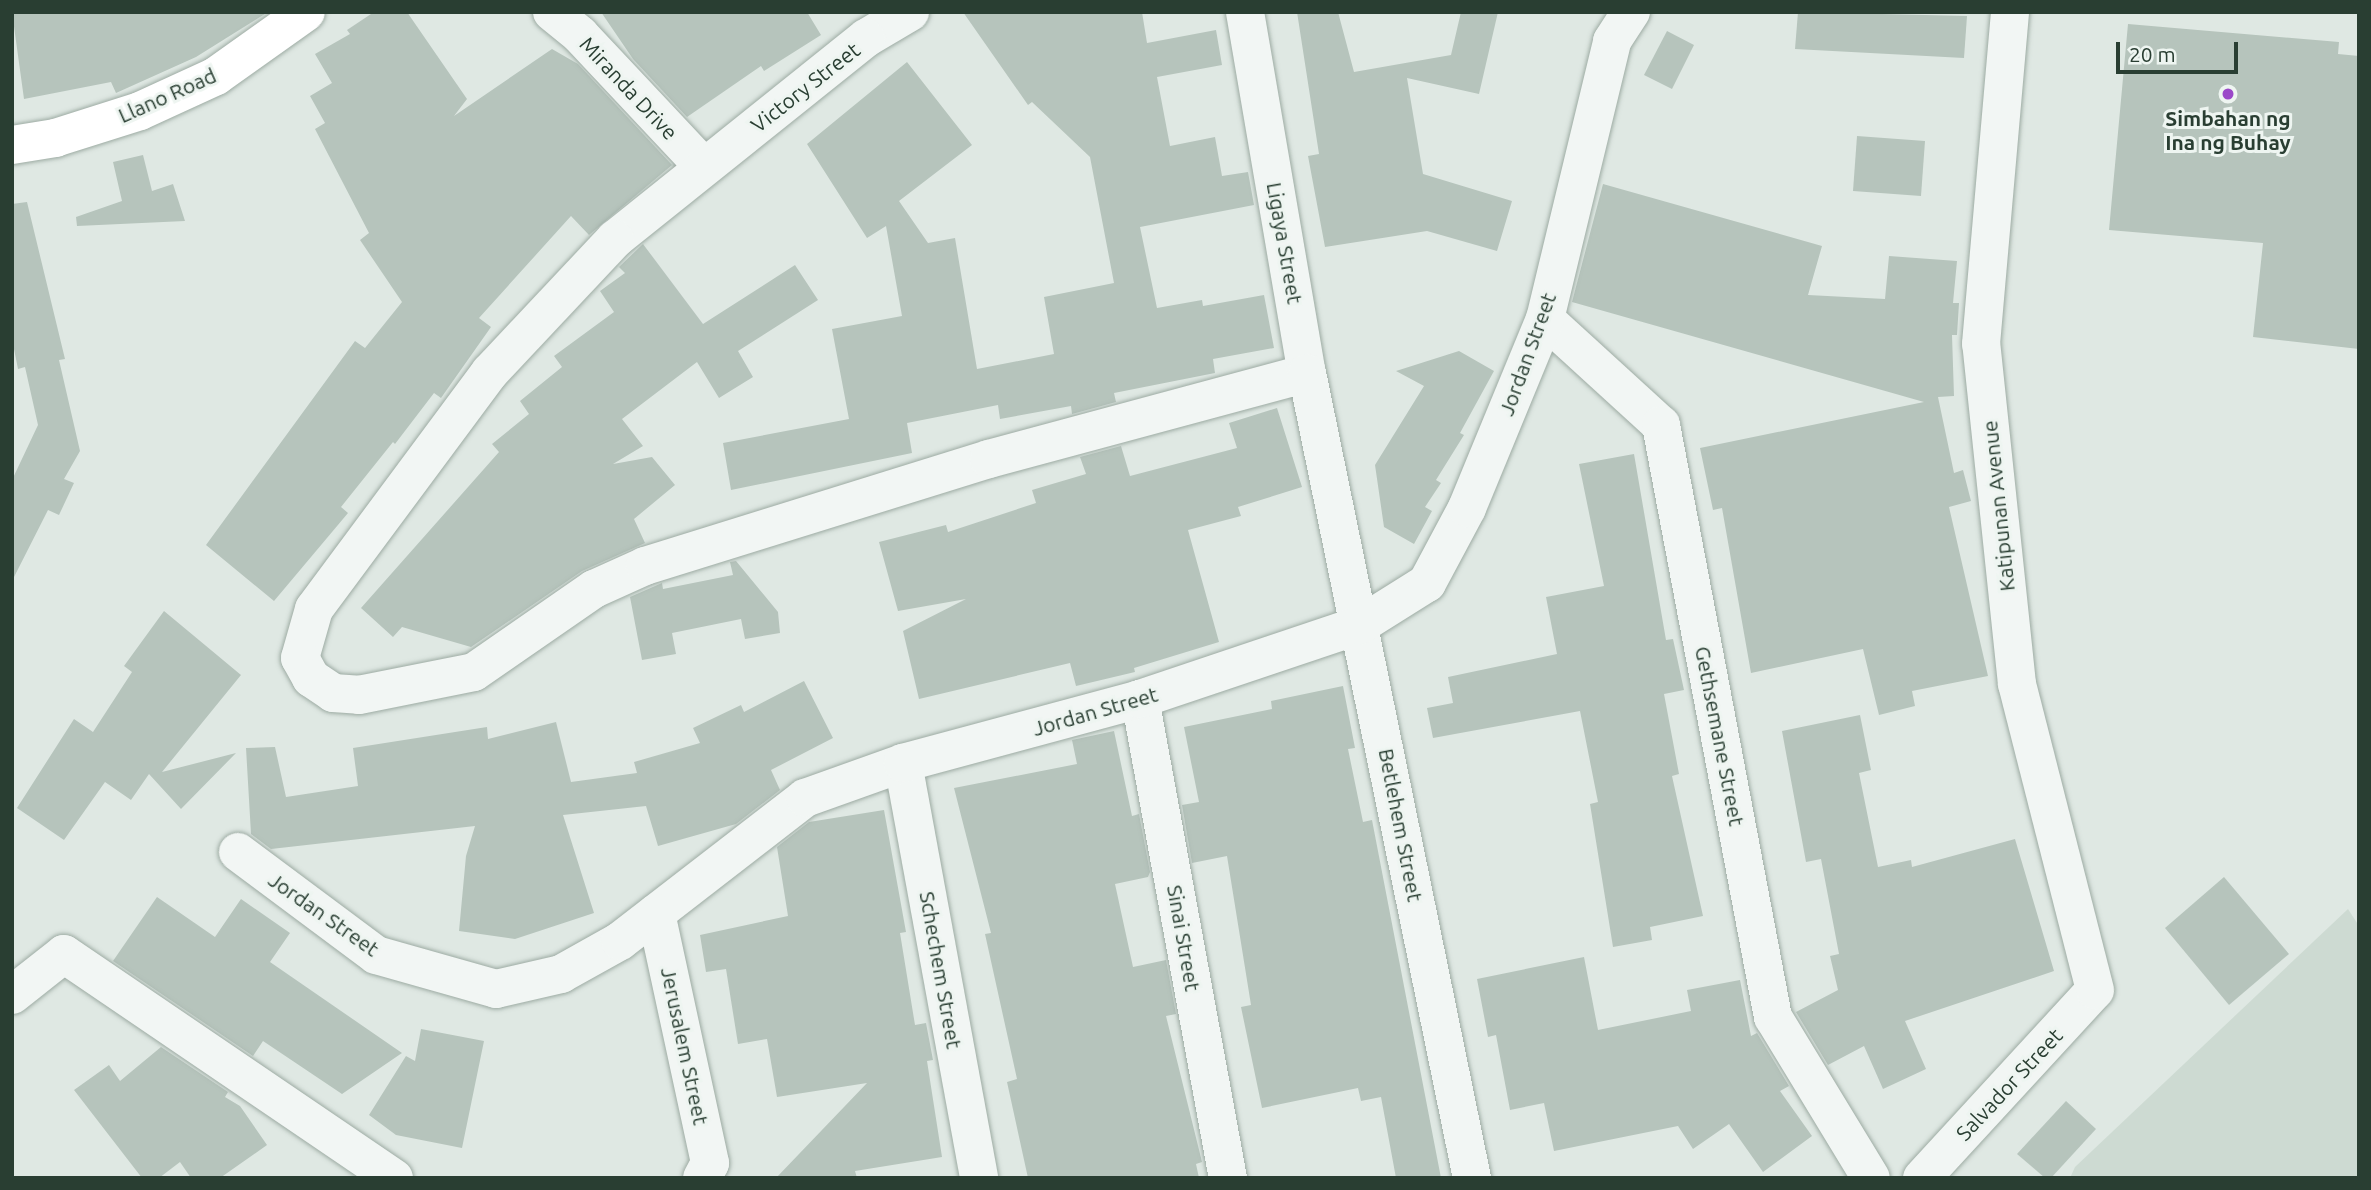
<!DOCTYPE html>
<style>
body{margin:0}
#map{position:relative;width:2371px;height:1190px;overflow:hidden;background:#dfe8e3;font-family:Ubuntu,sans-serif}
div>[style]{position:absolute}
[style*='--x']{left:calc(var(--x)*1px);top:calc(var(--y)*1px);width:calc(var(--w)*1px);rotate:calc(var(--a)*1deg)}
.built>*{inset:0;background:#cddad2}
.building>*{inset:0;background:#b6c4bc}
.roads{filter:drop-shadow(0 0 2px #9daba3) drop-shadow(0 0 2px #9daba3)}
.minor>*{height:38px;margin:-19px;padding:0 19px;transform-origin:19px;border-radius:19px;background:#f2f6f4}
.major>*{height:38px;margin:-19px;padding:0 19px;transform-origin:19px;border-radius:19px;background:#fff}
.dots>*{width:19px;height:19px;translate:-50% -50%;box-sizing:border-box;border:4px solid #eef5f1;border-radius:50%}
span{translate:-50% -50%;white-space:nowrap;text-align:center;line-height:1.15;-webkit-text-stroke:6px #eef5f1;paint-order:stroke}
.street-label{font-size:21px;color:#293e32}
.poi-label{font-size:21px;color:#293e32;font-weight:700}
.frame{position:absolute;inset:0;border:14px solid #293e32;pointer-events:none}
.scale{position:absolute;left:2116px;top:42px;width:122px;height:32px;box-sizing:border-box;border:4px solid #293e32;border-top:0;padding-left:9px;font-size:21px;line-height:24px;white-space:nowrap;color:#293e32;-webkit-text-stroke:5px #eef5f1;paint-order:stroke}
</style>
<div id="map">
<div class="built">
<i style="clip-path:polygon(2348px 909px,2359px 926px,2359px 1178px,2070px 1178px,2075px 1167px)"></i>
</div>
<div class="building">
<i style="clip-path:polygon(12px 12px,268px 12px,196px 57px,116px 93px,111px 82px,24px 99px)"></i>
<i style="clip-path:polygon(374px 12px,407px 12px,467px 99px,454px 116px,552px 49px,578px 64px,672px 165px,589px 235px,571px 216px,479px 318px,491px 327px,441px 398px,434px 393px,395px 444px,393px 442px,341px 507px,348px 513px,274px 601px,206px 545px,355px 341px,365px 348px,402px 302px,360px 240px,369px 233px,315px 129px,325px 123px,310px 96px,332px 83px,315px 54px,350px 34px,347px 30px)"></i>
<i style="clip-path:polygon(601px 12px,807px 12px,821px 35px,764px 71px,761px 66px,687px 117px,633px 59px)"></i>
<i style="clip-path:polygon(963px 12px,1142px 12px,1147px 43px,1216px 30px,1222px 65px,1157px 77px,1170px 146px,1215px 137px,1222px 176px,1248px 172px,1254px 205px,1140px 227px,1157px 308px,1202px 300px,1203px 306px,1264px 295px,1274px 348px,1213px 359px,1215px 373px,1114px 393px,1116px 402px,1072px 414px,1071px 406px,1000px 419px,998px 405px,907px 423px,912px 453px,731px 490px,723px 443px,849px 419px,832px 329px,902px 316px,886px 226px,867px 238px,807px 144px,907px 62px,972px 145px,899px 201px,928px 243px,955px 238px,977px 369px,1054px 354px,1044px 297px,1114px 283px,1090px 157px,1032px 102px,1028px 105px)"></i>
<i style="clip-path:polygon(1297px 12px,1338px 12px,1354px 72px,1451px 55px,1461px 12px,1498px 12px,1479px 94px,1407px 78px,1423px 174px,1512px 201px,1497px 251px,1427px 231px,1325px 247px,1308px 156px,1319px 154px)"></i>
<i style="clip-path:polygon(1798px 12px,1967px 16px,1964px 58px,1795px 49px)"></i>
<i style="clip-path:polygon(2128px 24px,2339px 42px,2338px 54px,2359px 56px,2359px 349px,2253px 337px,2263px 243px,2109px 230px)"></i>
<i style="clip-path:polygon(1667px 31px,1694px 45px,1672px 89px,1644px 75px)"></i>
<i style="clip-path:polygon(1857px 136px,1925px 141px,1921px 196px,1853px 191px)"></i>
<i style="clip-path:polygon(143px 155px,152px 191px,173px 184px,185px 221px,77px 226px,76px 217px,122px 201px,113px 162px)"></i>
<i style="clip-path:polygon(1603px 184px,1822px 246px,1808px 295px,1885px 299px,1889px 256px,1957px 261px,1953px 303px,1959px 303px,1957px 335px,1952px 335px,1954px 396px,1938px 397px,1954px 473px,1963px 470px,1971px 501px,1949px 507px,1988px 676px,1912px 691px,1915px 706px,1879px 715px,1863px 649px,1751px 673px,1722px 508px,1713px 510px,1700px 448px,1924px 402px,1572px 302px)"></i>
<i style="clip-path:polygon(27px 202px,65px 359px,59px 360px,80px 451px,64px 479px,74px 483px,59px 515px,48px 510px,12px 581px,12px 480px,38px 425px,25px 367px,18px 369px,12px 339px,12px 204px)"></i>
<i style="clip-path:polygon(643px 244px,703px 324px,795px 265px,818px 300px,738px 351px,753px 377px,719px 398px,697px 362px,622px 419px,643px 446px,613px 464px,652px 457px,675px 485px,634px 519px,645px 543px,582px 571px,471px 647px,402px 627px,393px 637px,361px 608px,499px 452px,492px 444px,529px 414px,520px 401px,562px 367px,554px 356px,614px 312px,600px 291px,625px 273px,619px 267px)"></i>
<i style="clip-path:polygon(1459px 351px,1494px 371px,1460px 433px,1464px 435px,1436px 480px,1441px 483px,1425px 507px,1432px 511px,1414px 544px,1384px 527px,1375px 465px,1424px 386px,1396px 371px)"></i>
<i style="clip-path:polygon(1277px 408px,1302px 487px,1238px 507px,1241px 516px,1188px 530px,1219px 642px,1134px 668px,1135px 672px,1076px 686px,1070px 663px,919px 699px,903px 631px,966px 599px,898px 611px,879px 542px,946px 525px,948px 532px,1036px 503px,1032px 490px,1086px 474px,1080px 457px,1121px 446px,1130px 476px,1237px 448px,1229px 423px)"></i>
<i style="clip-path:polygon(1634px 454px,1666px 640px,1673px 639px,1684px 690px,1664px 694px,1679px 774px,1672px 776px,1703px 916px,1650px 927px,1652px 940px,1613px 947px,1590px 804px,1598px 802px,1580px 711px,1433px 738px,1427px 708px,1453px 703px,1448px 677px,1557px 654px,1546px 597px,1604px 586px,1579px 464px)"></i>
<i style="clip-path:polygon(736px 561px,778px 612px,780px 633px,745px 639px,741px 619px,672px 633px,676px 654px,642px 660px,630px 597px,662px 583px,663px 589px,733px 575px,730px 562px)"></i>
<i style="clip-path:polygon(164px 611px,241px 675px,162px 772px,236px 753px,181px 809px,149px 774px,131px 800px,105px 782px,64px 840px,17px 808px,74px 719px,93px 732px,132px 672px,124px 666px)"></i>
<i style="clip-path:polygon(804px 681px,833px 738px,771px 770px,780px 790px,736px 824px,658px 846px,646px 806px,563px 815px,594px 913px,515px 939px,459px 931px,466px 856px,475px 826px,271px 849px,251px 834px,246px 748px,275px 747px,286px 797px,358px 786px,353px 748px,487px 727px,488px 739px,556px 722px,571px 782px,637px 773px,634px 762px,700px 743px,693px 728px,741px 705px,744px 712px)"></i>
<i style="clip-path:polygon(1343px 686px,1355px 748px,1348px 749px,1363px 822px,1372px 820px,1441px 1178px,1396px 1178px,1381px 1097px,1361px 1101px,1358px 1088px,1262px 1108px,1241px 1007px,1251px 1005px,1227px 856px,1192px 863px,1182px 805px,1199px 802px,1184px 727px,1272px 709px,1271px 701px)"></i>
<i style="clip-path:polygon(1860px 715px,1871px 770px,1859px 773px,1878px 867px,1911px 860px,1912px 867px,2015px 839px,2054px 971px,1905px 1021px,1926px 1069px,1883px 1089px,1864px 1046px,1828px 1065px,1796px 1012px,1838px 990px,1830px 956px,1839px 954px,1821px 859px,1806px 862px,1782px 731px)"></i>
<i style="clip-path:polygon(1114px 731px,1132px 816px,1139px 814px,1150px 872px,1148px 877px,1115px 884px,1133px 967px,1166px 960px,1176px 1014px,1166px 1016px,1202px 1162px,1196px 1164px,1199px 1178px,1028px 1178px,1007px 1082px,1017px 1079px,985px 934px,991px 933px,954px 788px,1077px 764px,1072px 740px)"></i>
<i style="clip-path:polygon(884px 810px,906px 932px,900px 933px,915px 1025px,926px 1023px,933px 1060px,927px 1061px,942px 1157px,855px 1171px,857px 1178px,776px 1178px,867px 1083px,777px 1097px,767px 1039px,738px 1044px,726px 969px,706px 972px,700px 935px,788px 916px,777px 847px,809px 822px)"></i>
<i style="clip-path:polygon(2224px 877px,2289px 954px,2229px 1005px,2165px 928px)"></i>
<i style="clip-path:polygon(157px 897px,215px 937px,241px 899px,290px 933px,270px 962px,402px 1053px,342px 1094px,263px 1041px,253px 1056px,113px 961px)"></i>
<i style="clip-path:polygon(1584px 957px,1598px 1030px,1691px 1011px,1687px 990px,1740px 980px,1751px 1036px,1757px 1033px,1789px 1086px,1780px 1091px,1812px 1136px,1763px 1172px,1729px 1124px,1693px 1149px,1678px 1126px,1554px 1151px,1544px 1103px,1510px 1110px,1496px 1035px,1488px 1037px,1477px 979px)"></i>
<i style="clip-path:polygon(421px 1029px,484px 1041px,462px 1148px,396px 1135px,369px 1115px,406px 1056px,415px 1061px)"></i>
<i style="clip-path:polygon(161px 1047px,228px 1092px,225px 1097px,240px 1106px,267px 1145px,220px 1178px,191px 1178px,180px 1162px,159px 1178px,142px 1178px,74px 1090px,109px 1065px,120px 1081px)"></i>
<i style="clip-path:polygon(2066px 1101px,2096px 1129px,2051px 1178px,2045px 1178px,2017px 1154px)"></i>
</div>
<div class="roads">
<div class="minor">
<i style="--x:552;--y:12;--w:36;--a:39"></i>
<i style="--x:580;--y:35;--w:180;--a:46.8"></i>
<i style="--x:910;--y:12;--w:51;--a:149.4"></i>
<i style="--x:866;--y:38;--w:322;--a:141.3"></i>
<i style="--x:615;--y:239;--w:183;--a:133.2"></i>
<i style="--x:490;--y:372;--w:295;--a:126.6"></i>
<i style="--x:314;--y:609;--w:51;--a:105.9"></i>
<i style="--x:300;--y:658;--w:23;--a:61"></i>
<i style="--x:311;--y:678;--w:27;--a:34"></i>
<i style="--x:333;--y:693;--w:26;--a:4"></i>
<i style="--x:359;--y:695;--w:117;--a:-11.3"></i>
<i style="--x:474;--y:672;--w:146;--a:-34.7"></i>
<i style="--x:594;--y:589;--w:56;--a:-24.3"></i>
<i style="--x:645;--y:566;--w:360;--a:-17.3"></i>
<i style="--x:989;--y:459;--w:329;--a:-15.1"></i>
<i style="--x:1245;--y:12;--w:366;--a:80.3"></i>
<i style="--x:1307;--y:373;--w:822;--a:78.42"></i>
<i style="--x:1545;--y:319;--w:157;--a:42.4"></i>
<i style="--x:1661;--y:425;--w:603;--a:79.29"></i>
<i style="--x:1773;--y:1017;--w:188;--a:58.7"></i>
<i style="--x:1140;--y:699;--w:487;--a:79.6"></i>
<i style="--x:903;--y:763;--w:422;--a:79.6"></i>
<i style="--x:238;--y:852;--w:172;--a:36.7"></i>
<i style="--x:376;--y:955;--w:125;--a:15.8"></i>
<i style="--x:496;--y:989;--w:67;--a:-13"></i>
<i style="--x:561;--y:974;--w:68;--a:-29.2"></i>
<i style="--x:620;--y:941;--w:234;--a:-37.7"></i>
<i style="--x:805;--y:798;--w:104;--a:-19.7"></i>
<i style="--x:903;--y:763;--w:245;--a:-15.1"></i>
<i style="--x:1140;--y:699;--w:232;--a:-18.6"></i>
<i style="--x:1360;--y:625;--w:79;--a:-32.1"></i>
<i style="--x:1427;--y:583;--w:85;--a:-61.9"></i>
<i style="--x:1467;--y:508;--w:204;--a:-67.6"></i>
<i style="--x:1545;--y:319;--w:286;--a:-76.4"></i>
<i style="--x:1612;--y:41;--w:35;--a:-57"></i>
<i style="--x:656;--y:913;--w:256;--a:77.8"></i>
<i style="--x:710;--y:1163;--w:17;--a:118"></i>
<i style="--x:12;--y:995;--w:66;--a:-38.3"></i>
<i style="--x:64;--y:954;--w:399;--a:34.2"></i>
<i style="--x:1922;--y:1178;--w:255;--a:-47.4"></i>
<i style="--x:2095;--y:990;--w:316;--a:-104.3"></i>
<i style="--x:2017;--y:684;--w:342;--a:-96"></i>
<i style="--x:1981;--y:344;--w:333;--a:-85"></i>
</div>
<div class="major">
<i style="--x:12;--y:145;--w:44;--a:-9.2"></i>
<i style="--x:55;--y:138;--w:89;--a:-17.6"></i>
<i style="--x:140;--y:111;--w:84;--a:-24.7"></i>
<i style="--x:216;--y:76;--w:110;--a:-35.4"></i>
</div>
</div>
<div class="dots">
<i style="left:2228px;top:94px;background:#9b48c9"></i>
</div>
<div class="street-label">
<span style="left:805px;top:87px;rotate:-38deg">Victory Street</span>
<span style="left:629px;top:88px;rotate:47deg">Miranda Drive</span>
<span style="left:167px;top:95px;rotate:-24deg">Llano Road</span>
<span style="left:1285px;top:243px;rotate:80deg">Ligaya Street</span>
<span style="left:1527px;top:354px;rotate:-70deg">Jordan Street</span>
<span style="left:1998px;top:506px;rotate:-96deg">Katipunan Avenue</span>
<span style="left:1095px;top:711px;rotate:-16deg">Jordan Street</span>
<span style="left:1720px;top:736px;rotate:79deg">Gethsemane Street</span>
<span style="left:1401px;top:825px;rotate:79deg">Betlehem Street</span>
<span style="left:324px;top:914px;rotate:35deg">Jordan Street</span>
<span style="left:1184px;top:938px;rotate:80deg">Sinai Street</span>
<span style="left:941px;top:970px;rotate:80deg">Schechem Street</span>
<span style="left:685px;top:1046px;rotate:78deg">Jerusalem Street</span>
<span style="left:2009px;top:1084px;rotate:-47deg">Salvador Street</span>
</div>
<div class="poi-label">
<span style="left:2228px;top:130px">Simbahan ng<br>Ina ng Buhay</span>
</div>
<div class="frame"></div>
<div class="scale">20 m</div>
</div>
